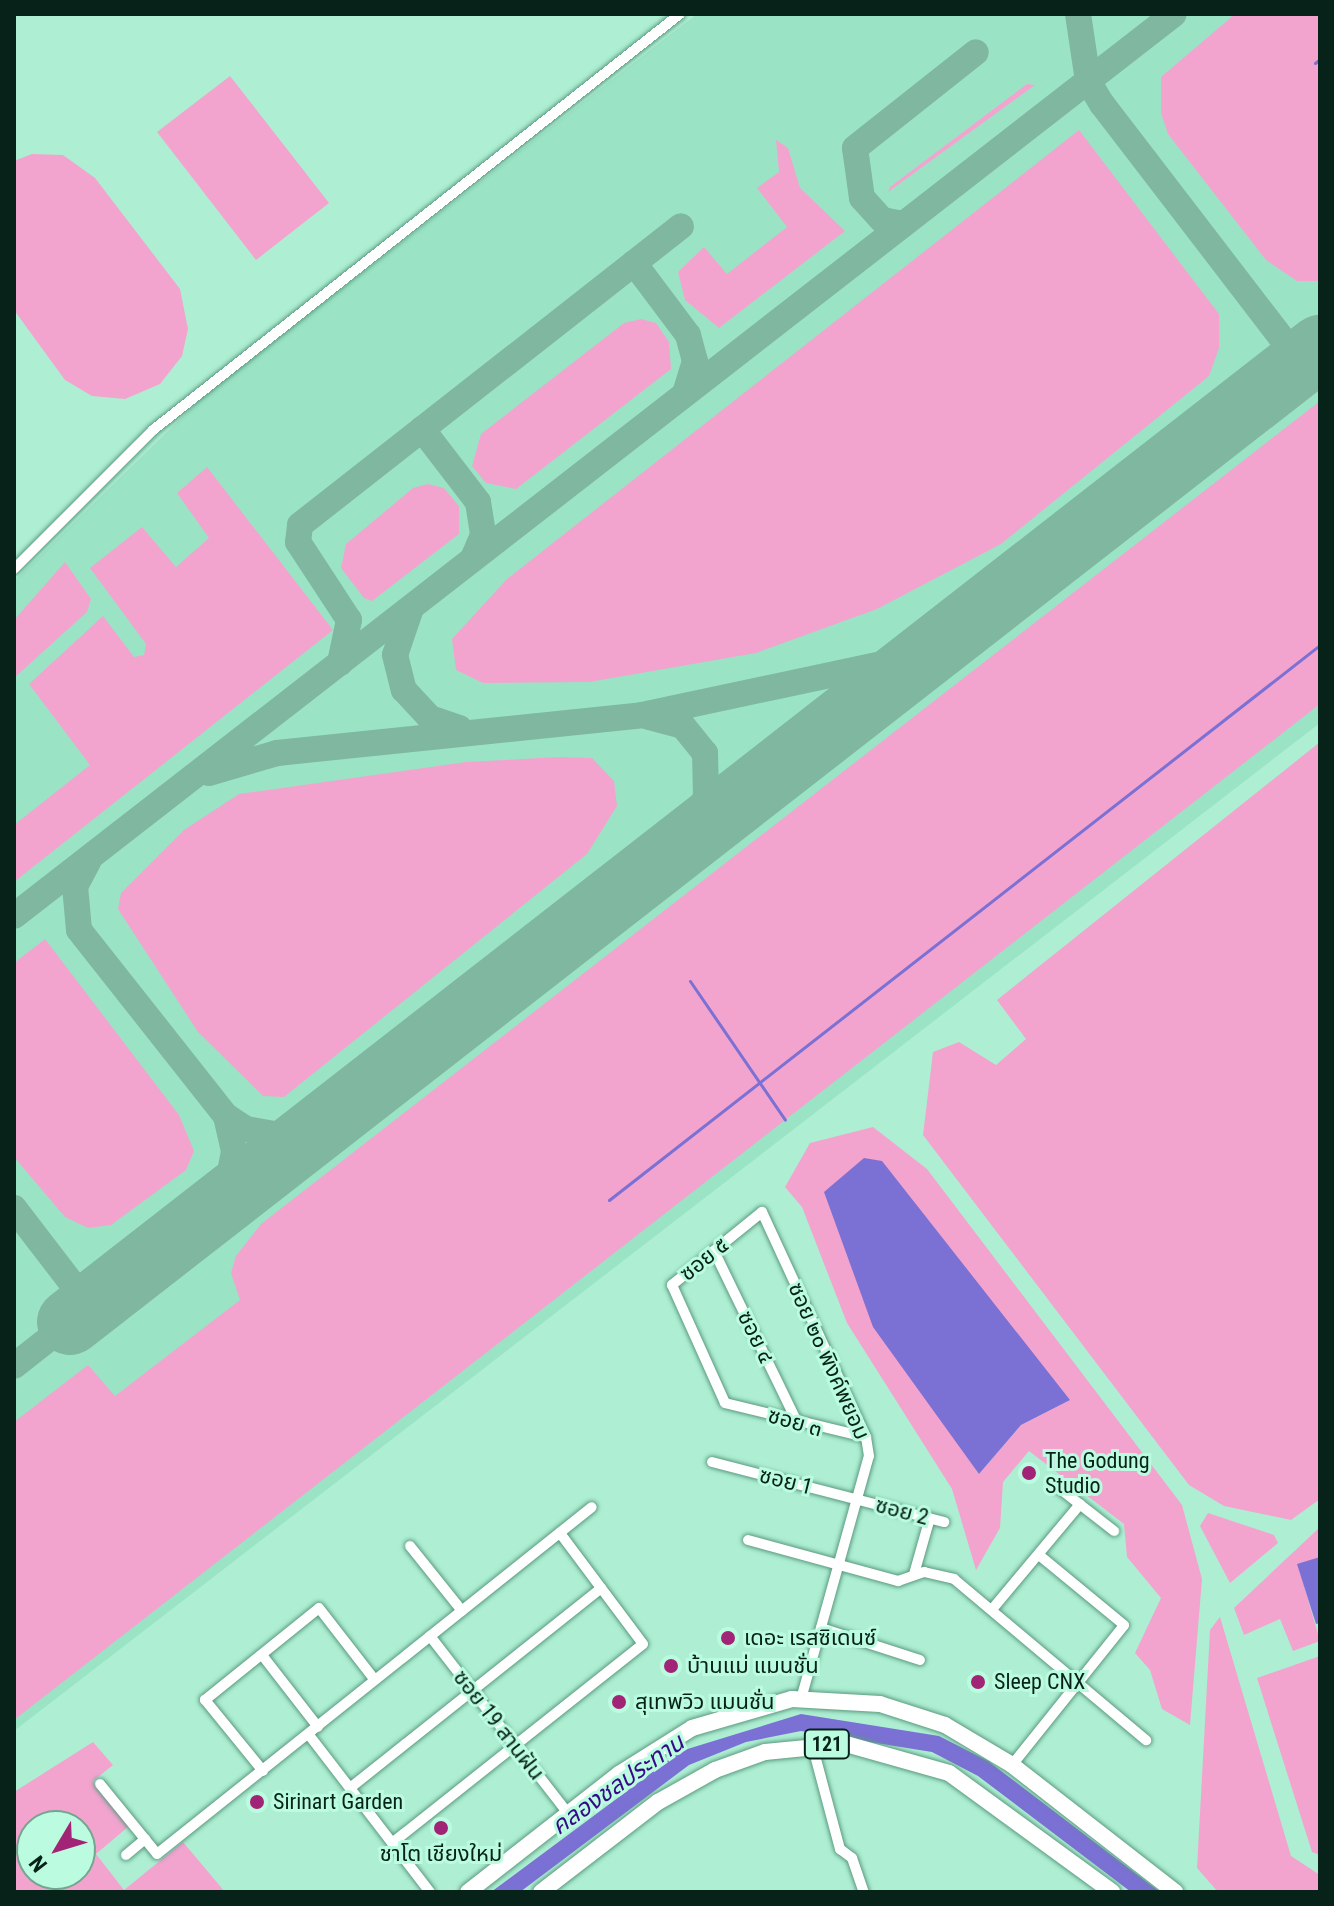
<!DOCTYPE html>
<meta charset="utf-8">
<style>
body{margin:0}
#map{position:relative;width:1334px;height:1906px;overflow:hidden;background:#aeefd3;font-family:"Roboto Condensed","Noto Sans Thai",sans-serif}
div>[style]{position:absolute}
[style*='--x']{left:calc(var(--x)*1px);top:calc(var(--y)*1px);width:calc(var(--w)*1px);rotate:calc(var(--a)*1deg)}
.built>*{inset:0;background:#9ae4c5}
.green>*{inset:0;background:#f2a4ce}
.water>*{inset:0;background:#7b70d4}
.stream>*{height:3px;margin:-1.5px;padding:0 1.5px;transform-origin:1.5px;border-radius:1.5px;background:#7b70d4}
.taxiway>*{height:26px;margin:-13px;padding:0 13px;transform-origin:13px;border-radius:13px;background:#80b7a0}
.runway>*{height:66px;margin:-33px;padding:0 33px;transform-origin:33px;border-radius:33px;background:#80b7a0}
.roads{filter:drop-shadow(0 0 2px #5b9a80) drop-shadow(0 0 2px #5b9a80)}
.minor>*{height:10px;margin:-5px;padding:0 5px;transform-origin:5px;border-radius:5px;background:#fff}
.primary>*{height:16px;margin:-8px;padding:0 8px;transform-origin:8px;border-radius:8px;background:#fff}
.dots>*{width:22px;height:22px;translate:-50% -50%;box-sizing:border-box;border:4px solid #bbfce0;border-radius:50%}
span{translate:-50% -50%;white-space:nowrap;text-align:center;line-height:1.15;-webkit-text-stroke:6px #bbfce0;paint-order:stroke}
.shield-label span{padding:2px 6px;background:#bbfce0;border:2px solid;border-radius:6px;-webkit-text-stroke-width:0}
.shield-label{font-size:20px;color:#072218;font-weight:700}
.street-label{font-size:22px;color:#072218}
.poi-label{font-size:22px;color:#072218}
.left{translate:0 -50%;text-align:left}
.water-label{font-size:24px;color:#350a88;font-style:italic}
.frame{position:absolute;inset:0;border:16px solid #072218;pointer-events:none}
.north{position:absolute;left:16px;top:1810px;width:80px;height:80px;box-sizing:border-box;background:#bbfce0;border:2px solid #73a590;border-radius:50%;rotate:232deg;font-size:22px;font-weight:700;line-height:32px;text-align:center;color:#072218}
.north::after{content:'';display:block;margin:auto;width:28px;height:36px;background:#a22476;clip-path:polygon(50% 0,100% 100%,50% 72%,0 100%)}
</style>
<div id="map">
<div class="built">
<i style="clip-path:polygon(697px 14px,1320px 14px,1320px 723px,14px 1731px,14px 581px,205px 395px)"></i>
</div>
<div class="green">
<i style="clip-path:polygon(1235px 14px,1320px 14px,1320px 281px,1297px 281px,1266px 260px,1168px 134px,1161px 113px,1161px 77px)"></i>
<i style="clip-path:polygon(230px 76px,329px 203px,256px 260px,157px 132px)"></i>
<i style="clip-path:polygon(1027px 84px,1035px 85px,888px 192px,890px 187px)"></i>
<i style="clip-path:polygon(1079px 130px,1219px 314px,1219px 348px,1209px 376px,1001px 544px,877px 609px,756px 653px,589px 682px,483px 683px,456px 670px,452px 639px,507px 579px)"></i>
<i style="clip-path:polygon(776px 140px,788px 148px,800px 188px,845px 231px,719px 328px,685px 300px,678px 272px,704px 247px,727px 274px,787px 227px,757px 188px,779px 172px)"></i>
<i style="clip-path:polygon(32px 154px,63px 155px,95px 178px,180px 289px,188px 329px,182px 356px,160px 384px,125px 399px,92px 396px,65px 380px,14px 310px,14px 161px)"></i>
<i style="clip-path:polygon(641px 319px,656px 323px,669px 342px,671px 369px,516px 489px,486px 483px,472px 466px,481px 434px,624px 323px)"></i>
<i style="clip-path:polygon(1320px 401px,1320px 704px,14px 1720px,14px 1422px,88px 1365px,115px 1396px,240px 1300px,231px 1273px,236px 1256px,261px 1224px)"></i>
<i style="clip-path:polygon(207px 467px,333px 630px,14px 882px,14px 825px,90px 765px,29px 684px,103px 616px,134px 657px,144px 655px,146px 644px,90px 568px,142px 527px,176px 567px,209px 538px,177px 493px)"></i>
<i style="clip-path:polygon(428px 484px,444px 488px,459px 506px,459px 534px,372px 601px,364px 598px,341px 568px,346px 544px,413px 488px)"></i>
<i style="clip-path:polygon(65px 562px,91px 599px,87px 612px,14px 678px,14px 620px)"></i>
<i style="clip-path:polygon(1320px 742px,1320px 1499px,1291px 1520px,1224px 1506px,1189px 1485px,923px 1135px,933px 1052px,959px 1042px,996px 1065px,1026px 1039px,997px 1000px)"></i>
<i style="clip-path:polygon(559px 757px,592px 758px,614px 781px,617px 806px,587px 854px,284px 1097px,263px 1096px,198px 1032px,118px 909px,121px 893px,184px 830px,239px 794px,466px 762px)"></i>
<i style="clip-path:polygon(45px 939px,179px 1115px,194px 1151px,186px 1170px,111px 1225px,88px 1228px,65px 1217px,14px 1157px,14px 963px)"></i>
<i style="clip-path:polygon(evenodd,873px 1127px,927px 1169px,1182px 1505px,1202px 1579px,1190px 1725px,1162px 1709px,1150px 1670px,1135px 1653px,1161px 1598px,1127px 1557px,1124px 1524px,1029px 1451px,1003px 1482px,1000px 1528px,976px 1570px,952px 1489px,847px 1323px,802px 1207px,785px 1187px,810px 1143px,873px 1127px,1070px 1400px,1021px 1425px,979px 1474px,964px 1450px,1070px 1400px)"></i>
<i style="clip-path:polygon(1208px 1513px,1274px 1535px,1278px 1543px,1230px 1583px,1200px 1526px)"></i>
<i style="clip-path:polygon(1320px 1527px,1320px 1557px,1298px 1565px,1320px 1641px,1293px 1651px,1280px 1619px,1244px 1635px,1234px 1608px)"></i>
<i style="clip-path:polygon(1220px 1617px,1291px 1856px,1320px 1875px,1320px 1892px,1218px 1892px,1197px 1868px,1210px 1630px)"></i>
<i style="clip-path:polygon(1320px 1656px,1320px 1855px,1312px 1852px,1257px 1678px)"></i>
<i style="clip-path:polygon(evenodd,93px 1742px,113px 1765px,93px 1781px,129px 1826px,96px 1854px,124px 1890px,183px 1842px,225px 1892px,14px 1892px,14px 1792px,93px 1742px,32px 1826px,80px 1826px,80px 1874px,32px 1874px,32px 1826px)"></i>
</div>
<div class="water">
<i style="clip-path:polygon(864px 1158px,882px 1161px,1070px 1400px,1021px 1425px,979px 1474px,873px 1327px,824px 1192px)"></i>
<i style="clip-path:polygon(1320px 1557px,1320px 1623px,1316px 1624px,1297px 1564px)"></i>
<i style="clip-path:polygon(801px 1714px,939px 1736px,988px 1761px,1160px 1892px,1131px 1892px,978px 1776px,932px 1752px,801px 1731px,746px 1742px,689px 1765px,520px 1892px,491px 1892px,681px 1751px)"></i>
</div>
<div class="stream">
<i style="--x:1315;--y:63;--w:6;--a:-39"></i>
<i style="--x:690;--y:981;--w:168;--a:55.6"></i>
<i style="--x:609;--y:1200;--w:902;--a:-37.98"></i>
</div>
<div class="taxiway">
<i style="--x:1078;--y:14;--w:68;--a:81.5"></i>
<i style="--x:1088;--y:81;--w:27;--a:59"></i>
<i style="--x:1102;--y:104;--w:327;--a:52.5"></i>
<i style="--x:903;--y:224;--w:21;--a:-169"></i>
<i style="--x:882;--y:220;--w:30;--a:-132"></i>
<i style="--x:862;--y:198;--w:50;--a:-98"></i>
<i style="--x:855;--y:148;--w:154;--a:-38.4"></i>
<i style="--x:634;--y:263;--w:90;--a:53.1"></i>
<i style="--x:688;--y:335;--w:27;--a:75"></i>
<i style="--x:695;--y:361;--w:34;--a:107"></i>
<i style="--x:422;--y:429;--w:92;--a:52.5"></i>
<i style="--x:478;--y:502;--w:33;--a:81"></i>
<i style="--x:483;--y:535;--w:26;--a:113"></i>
<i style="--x:410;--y:611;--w:46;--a:108.8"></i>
<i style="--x:395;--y:655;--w:36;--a:76"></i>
<i style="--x:404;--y:690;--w:38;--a:47"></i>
<i style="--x:430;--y:718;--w:31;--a:19"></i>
<i style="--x:340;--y:663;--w:44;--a:-78.2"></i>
<i style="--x:349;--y:620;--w:93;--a:-123.2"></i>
<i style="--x:298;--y:542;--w:17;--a:-83"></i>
<i style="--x:300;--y:525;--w:484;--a:-38.1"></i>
<i style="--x:649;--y:717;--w:35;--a:15"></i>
<i style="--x:683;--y:726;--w:35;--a:51"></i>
<i style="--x:705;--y:753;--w:43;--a:88.7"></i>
<i style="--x:706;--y:796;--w:48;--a:110.7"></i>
<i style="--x:209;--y:773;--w:71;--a:-16.4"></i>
<i style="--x:277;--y:753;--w:367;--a:-5.9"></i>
<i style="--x:642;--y:715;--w:293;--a:-12"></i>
<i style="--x:88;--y:862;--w:27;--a:118"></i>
<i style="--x:75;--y:886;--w:44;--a:84.8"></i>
<i style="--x:79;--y:930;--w:237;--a:51.7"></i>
<i style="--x:226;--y:1116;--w:24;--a:33"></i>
<i style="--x:246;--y:1129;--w:39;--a:10"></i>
<i style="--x:284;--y:1136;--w:57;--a:-21.6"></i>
<i style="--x:14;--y:916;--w:1469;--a:-37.87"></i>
<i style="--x:14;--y:1208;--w:125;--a:52.5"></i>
<i style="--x:199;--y:1222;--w:59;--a:-58.2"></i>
<i style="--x:230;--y:1172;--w:21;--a:-79"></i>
<i style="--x:234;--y:1151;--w:36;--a:-103"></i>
<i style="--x:14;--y:1366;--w:71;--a:-38.2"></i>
</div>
<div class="runway">
<i style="--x:70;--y:1322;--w:1585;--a:-37.93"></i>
</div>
<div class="roads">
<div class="minor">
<i style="--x:14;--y:569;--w:197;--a:-45"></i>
<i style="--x:153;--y:430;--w:671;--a:-38.29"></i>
<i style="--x:714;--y:1251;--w:190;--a:64.1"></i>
<i style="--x:712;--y:1462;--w:240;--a:14.5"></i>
<i style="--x:1055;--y:1485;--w:75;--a:37.9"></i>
<i style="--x:748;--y:1540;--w:156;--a:15.3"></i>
<i style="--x:898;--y:1581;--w:28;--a:-19"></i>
<i style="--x:924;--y:1572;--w:31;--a:13"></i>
<i style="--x:954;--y:1579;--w:251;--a:40"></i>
<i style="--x:410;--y:1546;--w:83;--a:51.3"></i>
<i style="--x:914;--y:1574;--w:58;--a:-74.1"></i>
<i style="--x:994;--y:1607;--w:134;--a:-50.1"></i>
<i style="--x:821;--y:1628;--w:104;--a:17.9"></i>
<i style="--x:430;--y:1636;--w:224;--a:52.1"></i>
<i style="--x:262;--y:1655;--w:91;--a:52.1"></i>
<i style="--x:801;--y:1699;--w:252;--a:-74.4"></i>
<i style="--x:869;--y:1456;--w:19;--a:-99"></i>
<i style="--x:866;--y:1437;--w:248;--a:-114.8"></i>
<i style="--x:762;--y:1212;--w:116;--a:141"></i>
<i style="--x:672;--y:1285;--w:129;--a:65.8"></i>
<i style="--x:725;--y:1403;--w:145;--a:13.6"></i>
<i style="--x:309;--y:1735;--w:198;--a:52.4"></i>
<i style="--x:812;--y:1744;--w:109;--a:75.1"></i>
<i style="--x:840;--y:1849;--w:15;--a:37"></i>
<i style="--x:852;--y:1858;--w:36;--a:71"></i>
<i style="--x:1012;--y:1765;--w:179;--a:-51.3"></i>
<i style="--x:1124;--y:1625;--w:110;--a:-140.5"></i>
<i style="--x:263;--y:1771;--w:92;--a:-129.2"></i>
<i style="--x:205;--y:1700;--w:146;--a:-38.9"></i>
<i style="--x:319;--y:1608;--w:90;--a:52.2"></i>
<i style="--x:100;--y:1784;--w:90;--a:50.8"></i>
<i style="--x:157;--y:1854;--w:556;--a:-38.58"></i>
<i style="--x:350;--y:1788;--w:321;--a:-38.5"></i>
<i style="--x:392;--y:1843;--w:320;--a:-38.4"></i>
<i style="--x:643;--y:1644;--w:139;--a:-126.8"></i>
<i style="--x:126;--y:1855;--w:25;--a:-40"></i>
</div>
<div class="primary">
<i style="--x:468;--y:1892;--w:192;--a:-38"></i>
<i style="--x:619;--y:1774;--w:86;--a:-32.2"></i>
<i style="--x:692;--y:1728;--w:104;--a:-16.2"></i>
<i style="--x:792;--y:1699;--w:88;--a:3.3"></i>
<i style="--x:880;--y:1704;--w:68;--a:17.9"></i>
<i style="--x:945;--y:1725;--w:78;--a:30.8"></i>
<i style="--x:1012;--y:1765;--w:207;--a:37.9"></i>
<i style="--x:541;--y:1892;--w:148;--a:-37.6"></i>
<i style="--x:658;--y:1802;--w:65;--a:-29.3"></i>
<i style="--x:715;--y:1770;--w:53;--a:-19.8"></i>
<i style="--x:765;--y:1752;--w:81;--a:-5.6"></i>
<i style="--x:846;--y:1744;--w:107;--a:15.7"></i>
<i style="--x:949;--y:1773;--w:202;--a:36.1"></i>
</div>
</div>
<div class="dots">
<i style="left:1029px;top:1473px;background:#a22476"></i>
<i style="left:728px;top:1638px;background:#a22476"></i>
<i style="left:671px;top:1666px;background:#a22476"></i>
<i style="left:978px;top:1682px;background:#a22476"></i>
<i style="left:619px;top:1702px;background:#a22476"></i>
<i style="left:257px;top:1802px;background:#a22476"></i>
<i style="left:441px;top:1828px;background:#a22476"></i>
</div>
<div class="shield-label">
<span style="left:827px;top:1744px">121</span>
</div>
<div class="street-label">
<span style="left:704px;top:1259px;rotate:-39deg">ซอย ๕</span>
<span style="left:756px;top:1337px;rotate:64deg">ซอย ๔</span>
<span style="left:829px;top:1361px;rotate:66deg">ซอย ๒๐ พิงค์พยอม</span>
<span style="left:795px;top:1422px;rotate:16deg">ซอย ๓</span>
<span style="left:786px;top:1481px;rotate:14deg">ซอย 1</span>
<span style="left:902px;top:1511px;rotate:15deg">ซอย 2</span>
<span style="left:499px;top:1725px;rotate:52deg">ซอย 19 สานฝัน</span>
</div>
<div class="poi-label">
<span class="left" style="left:1045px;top:1473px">The Godung<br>Studio</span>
<span class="left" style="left:744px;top:1638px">เดอะ เรสซิเดนซ์</span>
<span class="left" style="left:687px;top:1666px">บ้านแม่ แมนชั่น</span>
<span class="left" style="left:994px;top:1682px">Sleep CNX</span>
<span class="left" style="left:635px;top:1702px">สุเทพวิว แมนชั่น</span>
<span class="left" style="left:273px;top:1802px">Sirinart Garden</span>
<span style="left:441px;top:1854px">ชาโต เชียงใหม่</span>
</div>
<div class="water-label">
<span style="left:618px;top:1785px;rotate:-35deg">คลองชลประทาน</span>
</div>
<div class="frame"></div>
<div class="north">N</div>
</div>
